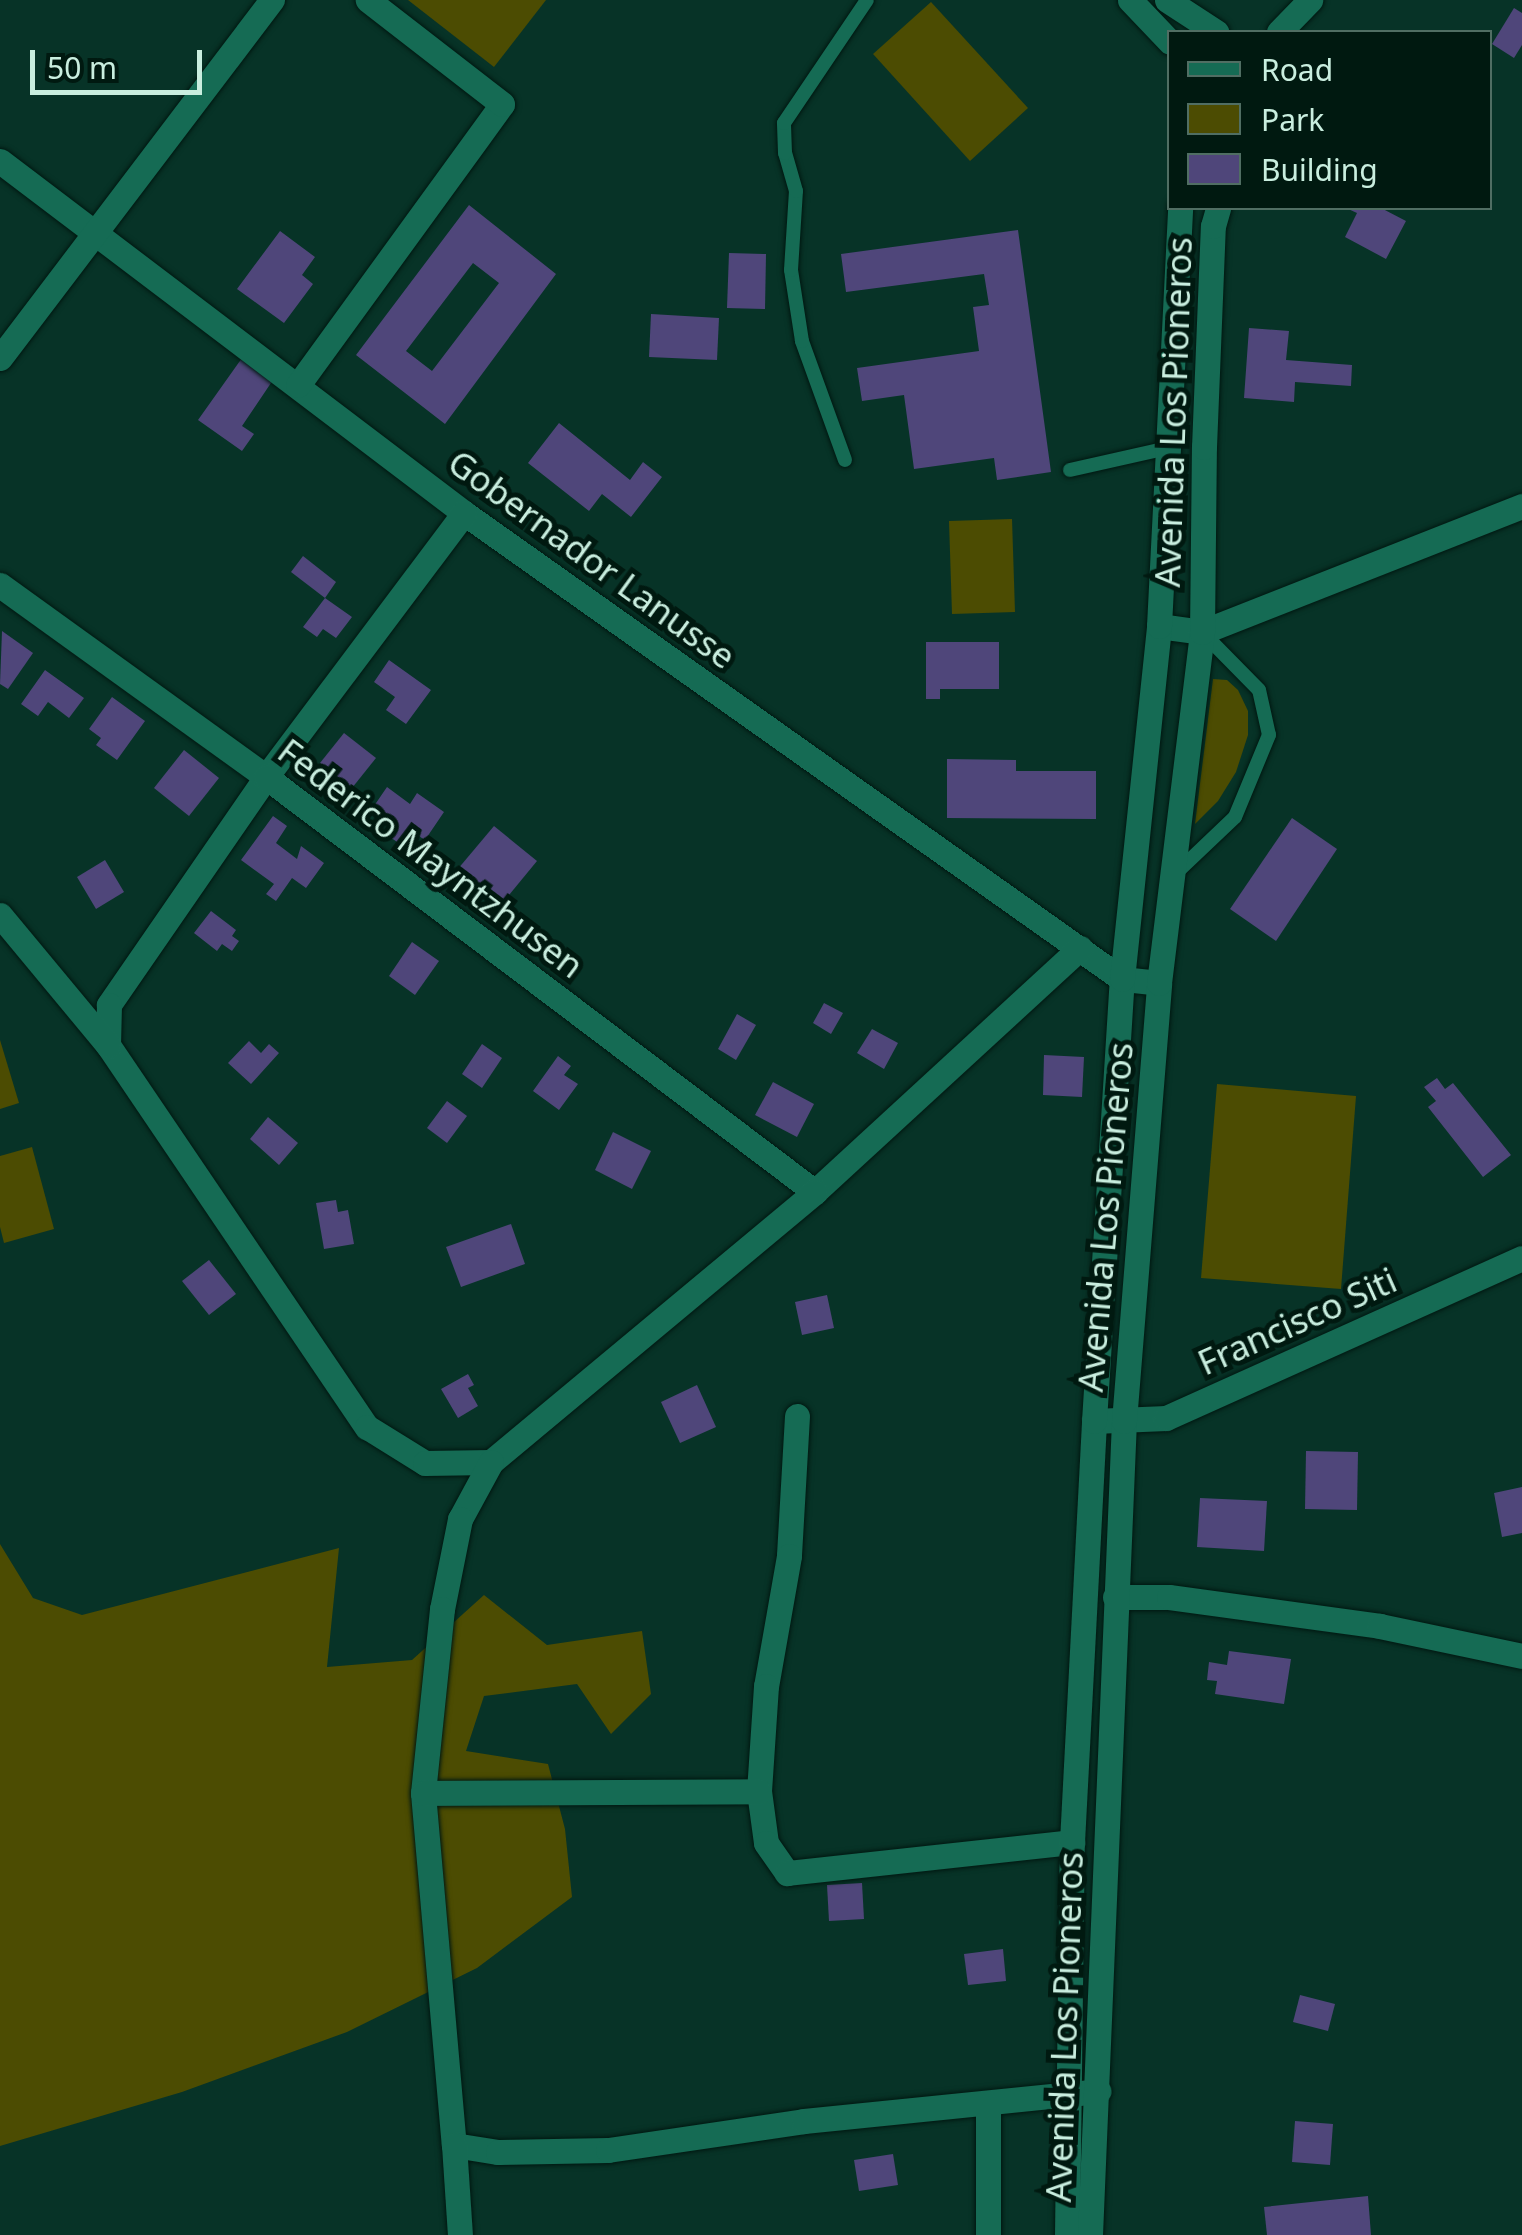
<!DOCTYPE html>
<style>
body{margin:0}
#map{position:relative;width:1522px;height:2235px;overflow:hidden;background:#073327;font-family:"Noto Sans",sans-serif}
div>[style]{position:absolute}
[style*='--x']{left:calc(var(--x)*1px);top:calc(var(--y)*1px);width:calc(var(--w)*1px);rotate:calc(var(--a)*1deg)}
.green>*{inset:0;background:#4c4c02}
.building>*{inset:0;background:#4f467a}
.roads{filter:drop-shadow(0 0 2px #011811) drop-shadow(0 0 2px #011811)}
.lane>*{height:14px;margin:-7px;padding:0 7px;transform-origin:7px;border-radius:7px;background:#156b54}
.street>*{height:25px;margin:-12.5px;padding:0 12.5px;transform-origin:12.5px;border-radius:12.5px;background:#156b54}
.secondary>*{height:25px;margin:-12.5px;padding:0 12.5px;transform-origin:12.5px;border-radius:12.5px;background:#156b54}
span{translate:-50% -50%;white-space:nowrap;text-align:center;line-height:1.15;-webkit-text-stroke:10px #001910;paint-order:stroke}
.street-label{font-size:35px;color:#c9eedf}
.legend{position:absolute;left:1167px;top:30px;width:325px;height:180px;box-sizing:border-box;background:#001910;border:2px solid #506e63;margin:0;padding:12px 18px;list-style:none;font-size:30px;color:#c9eedf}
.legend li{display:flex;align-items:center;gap:20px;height:50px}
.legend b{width:50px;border:2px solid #506e63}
.scale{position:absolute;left:30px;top:50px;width:172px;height:45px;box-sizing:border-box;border:5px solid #c9eedf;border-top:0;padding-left:12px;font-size:30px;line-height:35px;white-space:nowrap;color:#c9eedf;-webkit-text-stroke:8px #001910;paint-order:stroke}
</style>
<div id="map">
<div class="green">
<i style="clip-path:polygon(408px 0,546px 0,494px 67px)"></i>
<i style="clip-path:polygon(931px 2px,1028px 108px,970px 161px,873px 54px)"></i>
<i style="clip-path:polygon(1012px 519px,1015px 612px,952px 614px,949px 521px)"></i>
<i style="clip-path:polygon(1213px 679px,1227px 680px,1238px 690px,1248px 711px,1248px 735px,1236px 772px,1218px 801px,1195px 824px)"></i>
<i style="clip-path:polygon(0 1040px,19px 1103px,0 1109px)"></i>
<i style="clip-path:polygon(1217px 1084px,1356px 1096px,1341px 1289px,1201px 1278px)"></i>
<i style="clip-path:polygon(32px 1147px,54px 1229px,4px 1243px,0 1227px,0 1156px)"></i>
<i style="clip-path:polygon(0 1544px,33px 1598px,82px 1615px,339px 1548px,327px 1667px,412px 1660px,484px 1595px,547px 1645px,642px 1631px,651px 1694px,611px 1734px,577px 1684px,484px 1696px,466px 1751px,548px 1764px,565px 1829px,572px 1897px,477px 1968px,347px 2032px,182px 2092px,0 2146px)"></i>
</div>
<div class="building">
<i style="clip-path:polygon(1514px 8px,1522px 13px,1522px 45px,1514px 58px,1492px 44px)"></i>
<i style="clip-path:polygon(evenodd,469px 205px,556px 274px,445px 424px,356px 355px,469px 205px,473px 263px,499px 283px,432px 371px,406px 351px,473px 263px)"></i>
<i style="clip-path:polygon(1346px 208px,1381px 208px,1406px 221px,1386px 259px,1345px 237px,1357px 213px)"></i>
<i style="clip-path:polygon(1018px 230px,1051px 472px,997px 480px,994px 458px,914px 469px,904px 395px,862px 401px,857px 368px,979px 351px,973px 307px,989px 305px,984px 274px,846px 292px,841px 254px)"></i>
<i style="clip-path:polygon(280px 231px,315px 257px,302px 275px,313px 284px,284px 323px,237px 289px)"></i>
<i style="clip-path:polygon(729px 253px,766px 254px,765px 309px,727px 308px)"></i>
<i style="clip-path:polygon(651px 314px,719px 318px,717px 360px,649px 357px)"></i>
<i style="clip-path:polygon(1249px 328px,1289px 331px,1286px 360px,1352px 365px,1351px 386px,1295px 382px,1294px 402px,1244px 398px)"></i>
<i style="clip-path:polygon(242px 358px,273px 380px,242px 426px,254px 434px,242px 451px,198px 420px)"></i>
<i style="clip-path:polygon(559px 423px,630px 480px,643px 462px,662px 477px,631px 517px,602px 494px,589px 511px,528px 463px)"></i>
<i style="clip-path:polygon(303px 556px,336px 582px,325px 598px,291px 572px)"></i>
<i style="clip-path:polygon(325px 598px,352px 617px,336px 638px,323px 629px,317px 637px,303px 627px)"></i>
<i style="clip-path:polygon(2px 631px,33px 653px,8px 689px,0 684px)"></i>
<i style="clip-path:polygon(926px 642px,999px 642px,999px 689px,940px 689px,940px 699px,926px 699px)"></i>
<i style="clip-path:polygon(389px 660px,431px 690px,406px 724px,386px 710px,395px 697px,374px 682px)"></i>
<i style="clip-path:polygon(45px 670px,84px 698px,69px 718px,48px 702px,38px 716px,21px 704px)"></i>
<i style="clip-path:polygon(112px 697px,145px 721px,117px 760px,96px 745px,101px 738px,89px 729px)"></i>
<i style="clip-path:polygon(344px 733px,376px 758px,352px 788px,320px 763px)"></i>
<i style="clip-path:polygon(184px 750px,219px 778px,189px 816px,154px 788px)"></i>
<i style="clip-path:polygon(947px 759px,1016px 760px,1016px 771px,1096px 771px,1096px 819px,947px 818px)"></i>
<i style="clip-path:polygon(387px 787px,410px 804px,417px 793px,444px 812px,425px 840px,414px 833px,404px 847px,383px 832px,393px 819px,374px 806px)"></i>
<i style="clip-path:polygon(273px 816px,287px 826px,276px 843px,297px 859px,301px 846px,324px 863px,306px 888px,292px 878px,276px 901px,266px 894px,274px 884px,241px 860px)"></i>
<i style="clip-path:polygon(1292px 818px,1337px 849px,1276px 941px,1230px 909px)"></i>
<i style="clip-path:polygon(494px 826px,537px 861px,500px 906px,457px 870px)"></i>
<i style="clip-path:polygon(105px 860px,124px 892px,96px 909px,77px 877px)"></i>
<i style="clip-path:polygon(211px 911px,236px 930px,232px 936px,239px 941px,232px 951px,222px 944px,217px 951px,194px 933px)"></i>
<i style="clip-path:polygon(412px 942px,439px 961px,415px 995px,389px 976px)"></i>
<i style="clip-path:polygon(824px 1003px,843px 1013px,831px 1034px,813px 1023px)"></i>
<i style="clip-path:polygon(737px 1014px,756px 1025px,736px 1060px,718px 1049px)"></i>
<i style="clip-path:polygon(872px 1029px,898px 1043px,884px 1069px,857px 1053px)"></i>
<i style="clip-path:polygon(249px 1041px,261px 1053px,269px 1044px,279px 1053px,251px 1084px,228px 1063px)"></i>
<i style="clip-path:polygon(482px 1044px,502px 1058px,482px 1088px,462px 1074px)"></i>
<i style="clip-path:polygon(1044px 1055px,1084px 1057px,1082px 1097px,1043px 1095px)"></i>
<i style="clip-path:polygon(558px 1056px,571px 1066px,564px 1075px,578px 1084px,559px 1110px,533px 1091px)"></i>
<i style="clip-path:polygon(1437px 1078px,1445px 1089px,1453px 1083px,1511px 1155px,1483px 1177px,1428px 1107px,1436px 1101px,1424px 1087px)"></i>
<i style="clip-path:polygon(773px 1082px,814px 1104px,797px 1137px,755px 1115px)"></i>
<i style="clip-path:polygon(447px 1101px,467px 1116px,447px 1143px,427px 1128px)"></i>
<i style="clip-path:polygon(268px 1117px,298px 1143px,279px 1165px,250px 1139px)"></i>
<i style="clip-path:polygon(613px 1132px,651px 1151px,632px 1189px,595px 1170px)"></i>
<i style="clip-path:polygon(336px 1200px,338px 1212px,348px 1210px,354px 1244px,324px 1249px,316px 1203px)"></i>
<i style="clip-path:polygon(511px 1224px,525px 1264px,461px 1287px,446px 1247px)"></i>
<i style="clip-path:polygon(209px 1260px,236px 1294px,209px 1315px,182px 1281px)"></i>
<i style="clip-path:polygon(827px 1295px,834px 1328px,802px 1335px,795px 1302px)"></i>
<i style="clip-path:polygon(468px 1374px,474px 1385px,468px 1388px,478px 1406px,458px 1418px,441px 1389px)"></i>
<i style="clip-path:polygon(697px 1385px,716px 1427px,680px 1443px,661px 1402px)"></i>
<i style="clip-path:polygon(1306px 1451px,1358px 1452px,1357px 1510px,1305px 1509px)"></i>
<i style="clip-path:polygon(1522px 1487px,1522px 1533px,1502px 1537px,1494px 1493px)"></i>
<i style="clip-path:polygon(1200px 1498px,1267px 1501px,1264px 1551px,1197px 1547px)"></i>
<i style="clip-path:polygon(1229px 1651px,1291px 1659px,1284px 1704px,1215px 1694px,1217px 1681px,1207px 1680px,1209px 1662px,1227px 1665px)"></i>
<i style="clip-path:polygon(862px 1883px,864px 1919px,829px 1921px,827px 1885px)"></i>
<i style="clip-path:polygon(1003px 1949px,1006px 1981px,968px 1985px,964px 1954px)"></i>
<i style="clip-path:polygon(1300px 1995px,1335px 2004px,1328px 2031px,1293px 2022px)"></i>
<i style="clip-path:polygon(1295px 2121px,1333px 2124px,1330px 2165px,1292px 2162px)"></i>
<i style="clip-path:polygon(893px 2154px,898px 2185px,859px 2191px,854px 2160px)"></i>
<i style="clip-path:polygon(1368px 2196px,1371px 2235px,1267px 2235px,1264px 2207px)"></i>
</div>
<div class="roads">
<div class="lane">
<i style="--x:845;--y:460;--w:127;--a:-109.9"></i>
<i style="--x:802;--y:341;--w:72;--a:-98.8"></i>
<i style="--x:791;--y:270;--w:79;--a:-86.4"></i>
<i style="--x:796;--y:191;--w:40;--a:-106"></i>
<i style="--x:785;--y:153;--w:30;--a:-92"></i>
<i style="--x:784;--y:123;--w:148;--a:-56"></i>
<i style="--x:1070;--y:470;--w:100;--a:-12.7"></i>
<i style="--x:1174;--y:875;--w:84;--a:-43.6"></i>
<i style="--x:1235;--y:817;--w:89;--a:-67.5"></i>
<i style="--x:1269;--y:735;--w:46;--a:-102.5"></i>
<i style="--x:1259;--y:690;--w:81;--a:-134.5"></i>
</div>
<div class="street">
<i style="--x:1279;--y:32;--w:45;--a:-45.9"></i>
<i style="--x:0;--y:161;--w:582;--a:37.18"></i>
<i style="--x:464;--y:513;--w:806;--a:35.31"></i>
<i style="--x:1122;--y:979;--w:37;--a:6"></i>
<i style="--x:0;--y:358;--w:450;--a:-52.8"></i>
<i style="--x:298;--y:385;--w:347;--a:-54"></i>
<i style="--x:502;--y:104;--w:170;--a:-142.2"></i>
<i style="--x:464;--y:513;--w:330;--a:126.9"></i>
<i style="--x:266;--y:777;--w:277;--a:124.6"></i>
<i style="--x:109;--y:1005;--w:40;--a:91.4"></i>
<i style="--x:108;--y:1045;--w:462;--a:55.9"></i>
<i style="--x:367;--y:1427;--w:68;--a:31.8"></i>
<i style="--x:425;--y:1463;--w:66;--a:-0.9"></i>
<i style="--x:0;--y:585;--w:328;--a:35.8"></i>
<i style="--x:266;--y:777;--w:688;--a:37.09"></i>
<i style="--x:1159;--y:626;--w:43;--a:7.9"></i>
<i style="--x:1202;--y:632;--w:344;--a:-21.5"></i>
<i style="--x:0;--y:915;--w:169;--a:50.3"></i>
<i style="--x:1080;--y:948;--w:360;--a:137.4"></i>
<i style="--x:815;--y:1192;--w:422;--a:140.2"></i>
<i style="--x:491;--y:1462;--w:65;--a:118.5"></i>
<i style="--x:460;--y:1519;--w:92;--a:101.3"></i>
<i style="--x:442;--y:1609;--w:185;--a:95.9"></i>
<i style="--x:423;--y:1793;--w:353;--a:85"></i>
<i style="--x:454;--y:2145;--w:45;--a:9"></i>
<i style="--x:498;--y:2152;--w:110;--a:-1"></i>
<i style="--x:608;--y:2150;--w:198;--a:-8.4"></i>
<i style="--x:804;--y:2121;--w:296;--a:-5.8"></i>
<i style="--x:797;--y:1416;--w:140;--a:93.3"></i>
<i style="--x:789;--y:1556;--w:132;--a:100"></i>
<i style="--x:766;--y:1686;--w:105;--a:93.8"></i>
<i style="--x:759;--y:1791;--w:52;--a:82.3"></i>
<i style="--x:766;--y:1843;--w:37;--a:55"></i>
<i style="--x:787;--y:1873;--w:287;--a:-6.2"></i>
<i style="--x:1094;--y:1421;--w:72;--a:-2.4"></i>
<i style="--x:1166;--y:1418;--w:390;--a:-24.2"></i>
<i style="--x:1115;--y:1597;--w:54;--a:0"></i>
<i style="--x:1169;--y:1597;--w:213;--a:7.8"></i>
<i style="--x:1380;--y:1626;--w:145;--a:11.9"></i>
<i style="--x:423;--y:1793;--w:336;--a:-0.3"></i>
<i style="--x:454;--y:2145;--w:90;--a:86.2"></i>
<i style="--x:988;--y:2235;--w:131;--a:-90"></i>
</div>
<div class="secondary">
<i style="--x:1130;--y:0;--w:58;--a:46.4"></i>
<i style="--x:1167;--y:0;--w:59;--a:33.1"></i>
<i style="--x:1067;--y:2235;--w:393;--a:-89.3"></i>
<i style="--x:1072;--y:1842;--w:422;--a:-87"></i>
<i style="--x:1094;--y:1421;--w:443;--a:-86.4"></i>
<i style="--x:1122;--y:979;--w:355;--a:-84"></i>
<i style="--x:1159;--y:626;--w:419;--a:-87.1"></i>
<i style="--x:1090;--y:2235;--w:815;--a:-87.61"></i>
<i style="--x:1124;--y:1421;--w:439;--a:-85.4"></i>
<i style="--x:1159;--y:983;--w:354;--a:-83"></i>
<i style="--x:1202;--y:632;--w:185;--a:-89.4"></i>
<i style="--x:1204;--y:447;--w:221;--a:-87.7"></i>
<i style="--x:1213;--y:226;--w:19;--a:-74"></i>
</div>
</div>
<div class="street-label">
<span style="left:1173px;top:412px;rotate:-88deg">Avenida Los Pioneros</span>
<span style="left:592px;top:559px;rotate:36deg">Gobernador Lanusse</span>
<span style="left:431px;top:858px;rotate:37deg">Federico Mayntzhusen</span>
<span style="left:1105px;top:1217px;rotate:-85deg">Avenida Los Pioneros</span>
<span style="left:1297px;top:1321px;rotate:-24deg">Francisco Siti</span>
<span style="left:1064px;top:2027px;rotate:-88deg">Avenida Los Pioneros</span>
</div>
<ul class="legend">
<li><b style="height:12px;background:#156b54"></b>Road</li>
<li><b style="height:28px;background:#4c4c02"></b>Park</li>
<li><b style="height:28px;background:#4f467a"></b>Building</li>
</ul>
<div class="scale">50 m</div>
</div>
